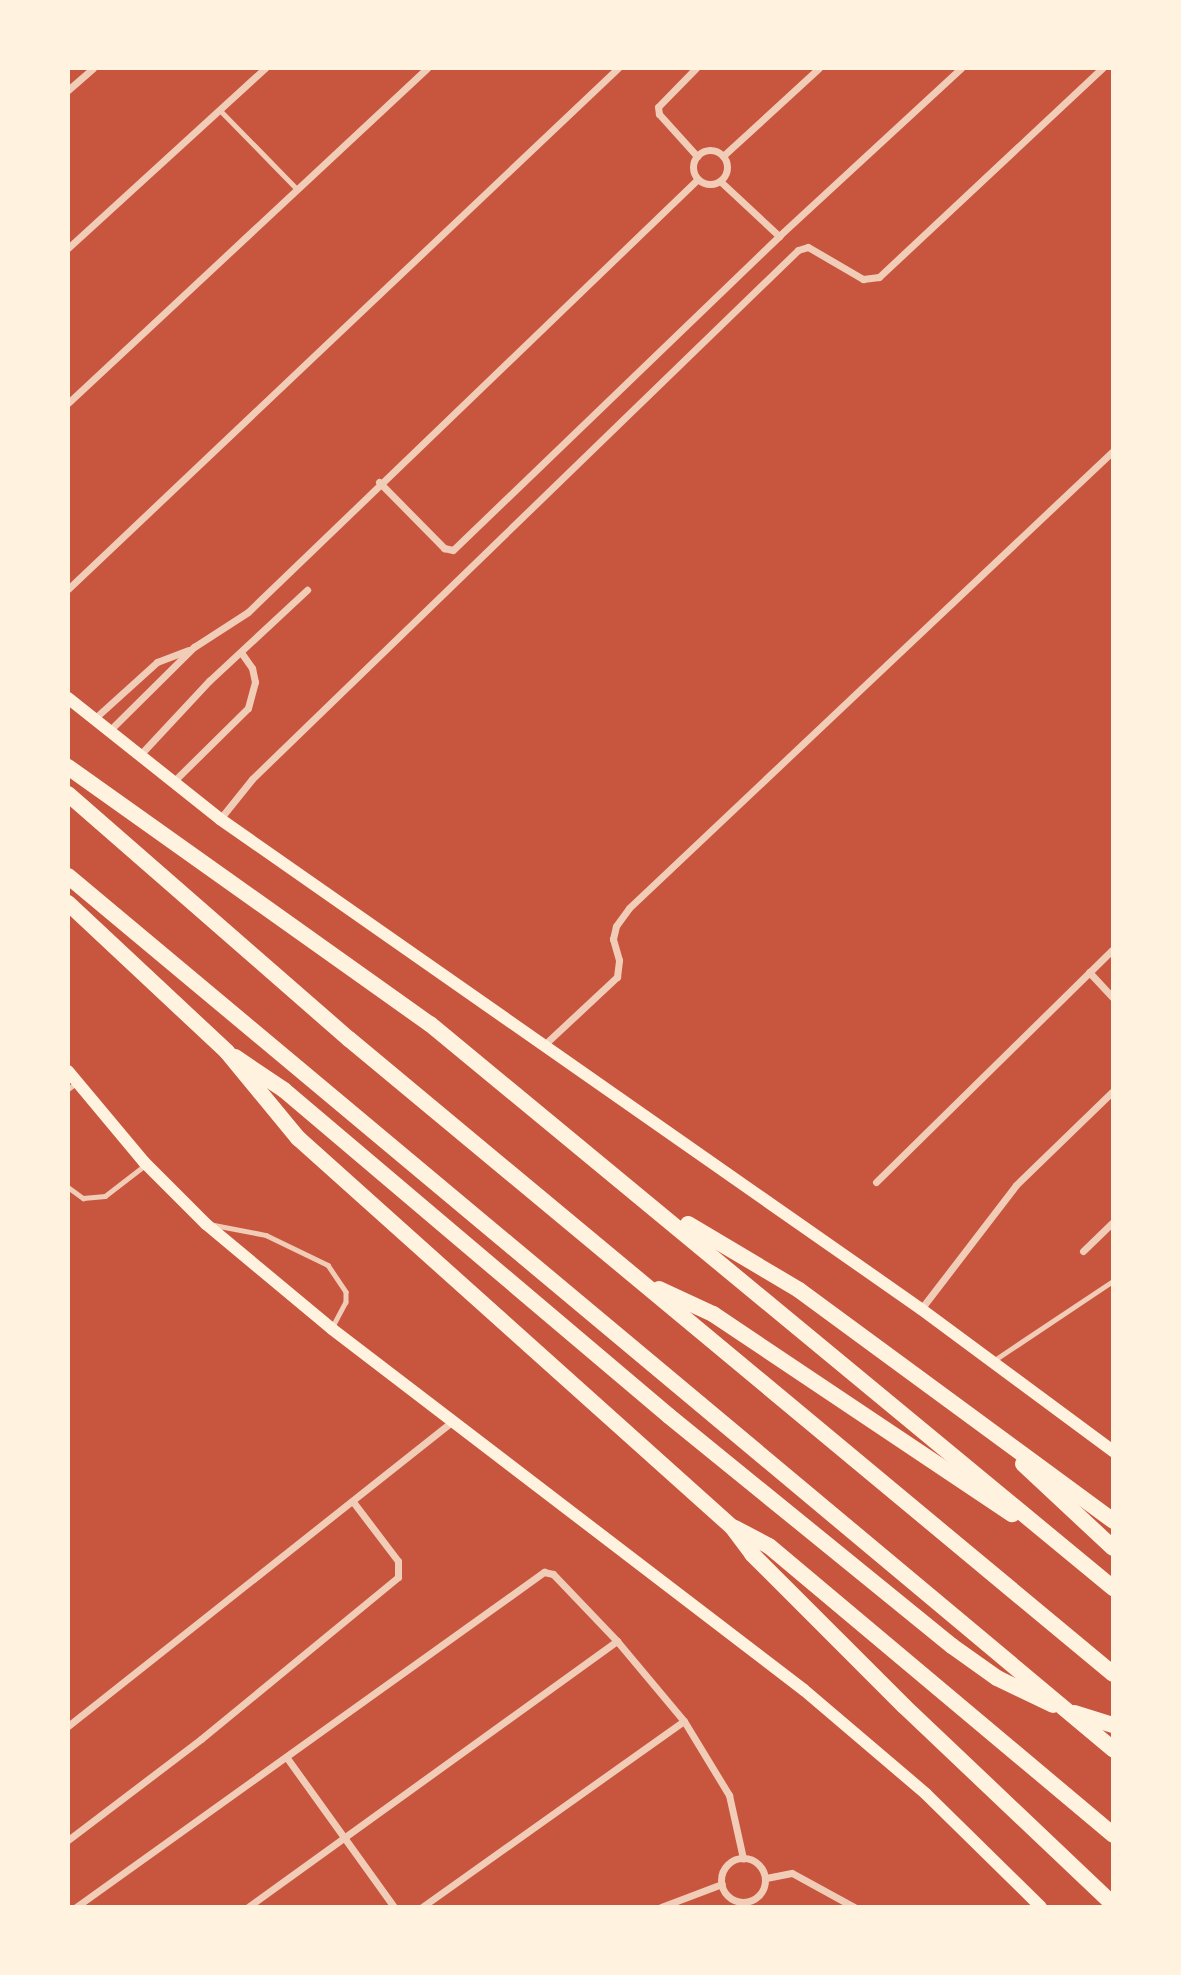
<!DOCTYPE html>
<style>
body{margin:0}
#map{position:relative;width:1181px;height:1975px;overflow:hidden;background:#c8553d;font-family:"IBM Plex Sans",sans-serif}
div>[style]{position:absolute}
[style*='--x']{left:calc(var(--x)*1px);top:calc(var(--y)*1px);width:calc(var(--w)*1px);rotate:calc(var(--a)*1deg)}
.service>*{height:4.5px;margin:-2.25px;padding:0 2.25px;transform-origin:2.25px;border-radius:2.25px;background:#f1ccb7}
.minor>*{height:7px;margin:-3.5px;padding:0 3.5px;transform-origin:3.5px;border-radius:3.5px;background:#f1ccb7}
.minor>.ring{margin:-3.5px;padding:0;box-sizing:content-box;background:none;border:7px solid #f1ccb7;border-radius:50%}
.secondary>*{height:12px;margin:-6px;padding:0 6px;transform-origin:6px;border-radius:6px;background:#fff3e0}
.motorway>*{height:16px;margin:-8px;padding:0 8px;transform-origin:8px;border-radius:8px;background:#fff3e0}
span{translate:-50% -50%;white-space:nowrap;text-align:center;line-height:1.15;-webkit-text-stroke:7px #fff3e0;paint-order:stroke}
.frame{position:absolute;inset:0;border:70px solid #fff3e0;pointer-events:none}
</style>
<div id="map">
<div class="service">
<i style="--x:220;--y:110;--w:110;--a:45.7"></i>
<i style="--x:68;--y:1089;--w:10;--a:-37"></i>
<i style="--x:68;--y:1187;--w:19;--a:36"></i>
<i style="--x:83;--y:1198;--w:22;--a:-5"></i>
<i style="--x:105;--y:1196;--w:49;--a:-37.6"></i>
<i style="--x:214;--y:1225;--w:53;--a:10.9"></i>
<i style="--x:266;--y:1235;--w:69;--a:25.8"></i>
<i style="--x:328;--y:1265;--w:32;--a:56"></i>
<i style="--x:346;--y:1292;--w:10;--a:90"></i>
<i style="--x:346;--y:1302;--w:30;--a:118"></i>
<i style="--x:993;--y:1361;--w:144;--a:-33.7"></i>
</div>
<div class="minor">
<i style="--x:696;--y:68;--w:54;--a:134.3"></i>
<i style="--x:658;--y:107;--w:7;--a:82"></i>
<i style="--x:659;--y:114;--w:57;--a:47.9"></i>
<i style="--x:68;--y:90;--w:33;--a:-41"></i>
<i class="ring" style="left:693px;top:150px;width:27px;height:27px"></i>
<i style="--x:723;--y:156;--w:130;--a:-42.5"></i>
<i style="--x:720;--y:181;--w:81;--a:43"></i>
<i style="--x:68;--y:248;--w:267;--a:-42.4"></i>
<i style="--x:68;--y:403;--w:491;--a:-43"></i>
<i style="--x:379;--y:482;--w:93;--a:45.4"></i>
<i style="--x:444;--y:548;--w:9;--a:13"></i>
<i style="--x:453;--y:550;--w:453;--a:-43.9"></i>
<i style="--x:779;--y:236;--w:248;--a:-42.7"></i>
<i style="--x:68;--y:589;--w:758;--a:-43.45"></i>
<i style="--x:94;--y:719;--w:85;--a:-42.1"></i>
<i style="--x:157;--y:662;--w:33;--a:-21"></i>
<i style="--x:109;--y:731;--w:120;--a:-44.7"></i>
<i style="--x:194;--y:647;--w:64;--a:-32.9"></i>
<i style="--x:248;--y:612;--w:624;--a:-43.9"></i>
<i style="--x:139;--y:756;--w:103;--a:-47"></i>
<i style="--x:209;--y:681;--w:134;--a:-42.9"></i>
<i style="--x:173;--y:782;--w:105;--a:-44.6"></i>
<i style="--x:248;--y:708;--w:27;--a:-75"></i>
<i style="--x:255;--y:682;--w:14;--a:-102"></i>
<i style="--x:252;--y:668;--w:19;--a:-125"></i>
<i style="--x:220;--y:819;--w:51;--a:-51.3"></i>
<i style="--x:252;--y:779;--w:760;--a:-44.09"></i>
<i style="--x:798;--y:250;--w:10;--a:-17"></i>
<i style="--x:808;--y:247;--w:64;--a:30.2"></i>
<i style="--x:863;--y:279;--w:16;--a:-7"></i>
<i style="--x:879;--y:277;--w:306;--a:-43.1"></i>
<i style="--x:1089;--y:972;--w:35;--a:47"></i>
<i style="--x:544;--y:1045;--w:100;--a:-43"></i>
<i style="--x:617;--y:977;--w:17;--a:-83"></i>
<i style="--x:619;--y:960;--w:22;--a:-106"></i>
<i style="--x:613;--y:939;--w:13;--a:-77"></i>
<i style="--x:616;--y:926;--w:22;--a:-54"></i>
<i style="--x:629;--y:908;--w:666;--a:-43.36"></i>
<i style="--x:876;--y:1182;--w:332;--a:-44.5"></i>
<i style="--x:1083;--y:1251;--w:42;--a:-44"></i>
<i style="--x:921;--y:1309;--w:156;--a:-52.5"></i>
<i style="--x:1016;--y:1185;--w:135;--a:-44.1"></i>
<i style="--x:68;--y:1726;--w:491;--a:-38.4"></i>
<i style="--x:287;--y:1758;--w:183;--a:54.3"></i>
<i style="--x:68;--y:1840;--w:167;--a:-37.2"></i>
<i style="--x:201;--y:1739;--w:255;--a:-39.4"></i>
<i style="--x:398;--y:1577;--w:16;--a:-90"></i>
<i style="--x:398;--y:1561;--w:73;--a:-127.2"></i>
<i class="ring" style="left:721px;top:1858px;width:37px;height:37px"></i>
<i style="--x:766;--y:1878;--w:26;--a:-11"></i>
<i style="--x:792;--y:1873;--w:71;--a:28.7"></i>
<i style="--x:76;--y:1907;--w:576;--a:-35.6"></i>
<i style="--x:544;--y:1572;--w:9;--a:13"></i>
<i style="--x:553;--y:1574;--w:93;--a:46.3"></i>
<i style="--x:617;--y:1641;--w:104;--a:50.1"></i>
<i style="--x:684;--y:1721;--w:87;--a:58.7"></i>
<i style="--x:729;--y:1795;--w:65;--a:77.5"></i>
<i style="--x:248;--y:1907;--w:455;--a:-35.8"></i>
<i style="--x:422;--y:1907;--w:321;--a:-35.4"></i>
<i style="--x:661;--y:1907;--w:65;--a:-20.7"></i>
</div>
<div class="secondary">
<i style="--x:68;--y:698;--w:194;--a:38.5"></i>
<i style="--x:220;--y:819;--w:855;--a:34.95"></i>
<i style="--x:921;--y:1309;--w:239;--a:36.5"></i>
<i style="--x:68;--y:1071;--w:119;--a:50.1"></i>
<i style="--x:144;--y:1162;--w:88;--a:45"></i>
<i style="--x:206;--y:1224;--w:164;--a:39.8"></i>
<i style="--x:332;--y:1329;--w:594;--a:37.41"></i>
<i style="--x:804;--y:1690;--w:160;--a:40.4"></i>
<i style="--x:926;--y:1794;--w:161;--a:44.5"></i>
</div>
<div class="motorway">
<i style="--x:68;--y:767;--w:444;--a:35.4"></i>
<i style="--x:430;--y:1024;--w:886;--a:39.55"></i>
<i style="--x:68;--y:794;--w:373;--a:41.1"></i>
<i style="--x:349;--y:1039;--w:993;--a:39.73"></i>
<i style="--x:68;--y:876;--w:1362;--a:39.88"></i>
<i style="--x:68;--y:903;--w:218;--a:43.1"></i>
<i style="--x:227;--y:1052;--w:112;--a:50.5"></i>
<i style="--x:298;--y:1138;--w:583;--a:41.87"></i>
<i style="--x:732;--y:1527;--w:34;--a:53"></i>
<i style="--x:752;--y:1554;--w:215;--a:45"></i>
<i style="--x:904;--y:1706;--w:288;--a:43.5"></i>
<i style="--x:235;--y:1057;--w:59;--a:34"></i>
<i style="--x:284;--y:1090;--w:504;--a:40.26"></i>
<i style="--x:669;--y:1416;--w:365;--a:39.1"></i>
<i style="--x:952;--y:1646;--w:55;--a:35.4"></i>
<i style="--x:997;--y:1678;--w:62;--a:25.7"></i>
<i style="--x:688;--y:1224;--w:129;--a:30.7"></i>
<i style="--x:799;--y:1290;--w:390;--a:36.3"></i>
<i style="--x:659;--y:1289;--w:60;--a:24.8"></i>
<i style="--x:713;--y:1314;--w:360;--a:33.8"></i>
<i style="--x:1023;--y:1464;--w:123;--a:43"></i>
<i style="--x:735;--y:1528;--w:38;--a:28"></i>
<i style="--x:769;--y:1546;--w:449;--a:40"></i>
<i style="--x:1074;--y:1713;--w:41;--a:17.1"></i>
</div>
<div class="frame"></div>
</div>
